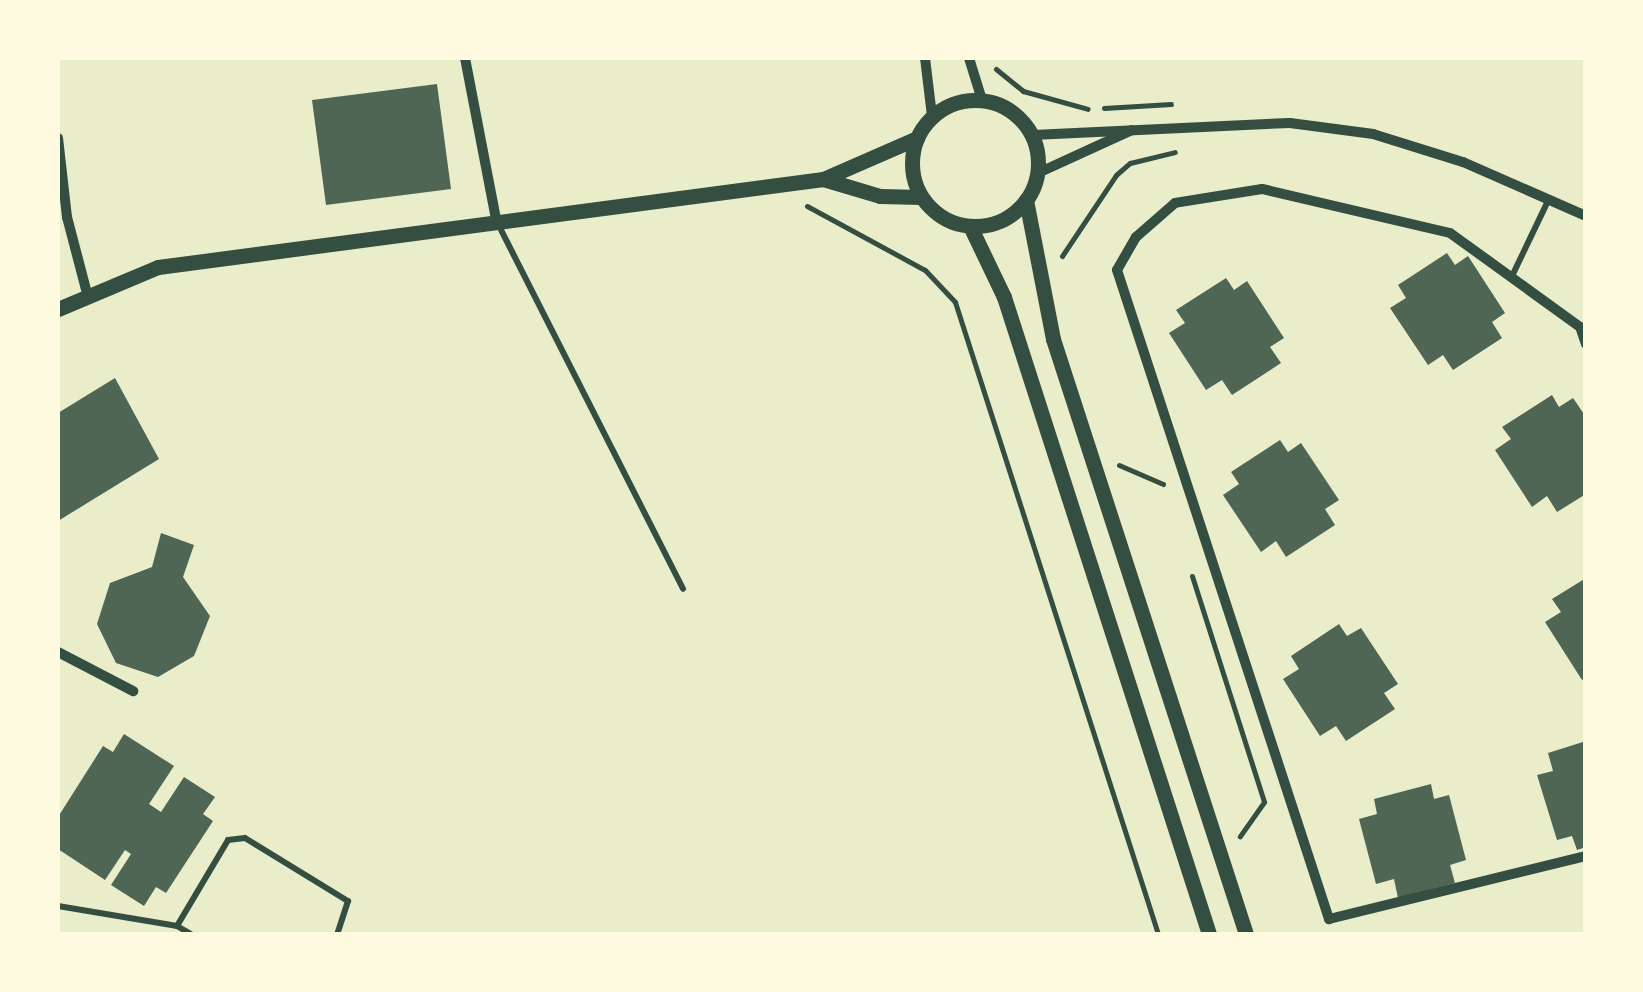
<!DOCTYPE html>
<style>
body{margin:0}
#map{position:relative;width:1643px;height:992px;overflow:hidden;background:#e9edc9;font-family:"Exo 2",sans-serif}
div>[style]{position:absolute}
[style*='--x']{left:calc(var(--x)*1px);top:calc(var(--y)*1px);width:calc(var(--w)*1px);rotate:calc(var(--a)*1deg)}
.building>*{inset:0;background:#4f6655}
.path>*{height:5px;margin:-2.5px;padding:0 2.5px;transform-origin:2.5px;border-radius:2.5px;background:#344e41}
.service>*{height:6px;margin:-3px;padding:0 3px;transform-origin:3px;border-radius:3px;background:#344e41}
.minor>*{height:10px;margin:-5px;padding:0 5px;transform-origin:5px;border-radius:5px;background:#344e41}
.tertiary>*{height:15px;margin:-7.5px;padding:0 7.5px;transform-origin:7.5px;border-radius:7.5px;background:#344e41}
.tertiary>.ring{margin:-7.5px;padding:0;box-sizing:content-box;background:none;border:15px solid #344e41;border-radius:50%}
span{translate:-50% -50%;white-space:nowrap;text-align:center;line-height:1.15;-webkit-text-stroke:8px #fefae0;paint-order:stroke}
.frame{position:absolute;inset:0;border:60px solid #fefae0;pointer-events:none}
</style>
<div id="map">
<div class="building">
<i style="clip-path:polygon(437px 84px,451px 189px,326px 205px,312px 100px)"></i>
<i style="clip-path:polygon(1447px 253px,1455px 265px,1468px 256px,1505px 313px,1492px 322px,1502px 338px,1453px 370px,1443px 355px,1428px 365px,1390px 308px,1406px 298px,1398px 285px)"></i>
<i style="clip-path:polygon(1226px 278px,1234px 290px,1247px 281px,1284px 338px,1270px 347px,1281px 363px,1232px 395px,1222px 380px,1206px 390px,1169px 333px,1185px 323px,1176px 310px)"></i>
<i style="clip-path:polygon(115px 378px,159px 459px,58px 521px,58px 413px)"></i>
<i style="clip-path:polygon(1552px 395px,1559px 407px,1573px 398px,1586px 417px,1586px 494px,1557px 512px,1547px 496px,1532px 507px,1495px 450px,1511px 439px,1502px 427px)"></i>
<i style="clip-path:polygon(1280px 440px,1288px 452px,1301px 443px,1339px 500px,1325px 509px,1335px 525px,1286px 557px,1276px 541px,1261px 552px,1223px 495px,1239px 484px,1231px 472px)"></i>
<i style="clip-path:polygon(161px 533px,194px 545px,183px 577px,210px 616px,194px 656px,158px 677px,116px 663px,97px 624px,110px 583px,152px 567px)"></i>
<i style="clip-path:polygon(1586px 578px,1586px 677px,1582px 680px,1545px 622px,1561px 612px,1552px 599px)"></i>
<i style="clip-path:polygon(1339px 624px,1347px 636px,1361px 628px,1398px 684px,1384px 693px,1395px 709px,1346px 741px,1336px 726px,1320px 736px,1283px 679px,1299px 669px,1291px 656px)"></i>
<i style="clip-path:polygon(124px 734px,174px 766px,149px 804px,161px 812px,184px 777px,215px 797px,203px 814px,213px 821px,166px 893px,156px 887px,144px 906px,111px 885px,131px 854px,125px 850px,105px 880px,58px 849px,58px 817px,103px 746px,113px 752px)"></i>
<i style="clip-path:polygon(1586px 741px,1586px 847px,1577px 850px,1572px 836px,1557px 840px,1537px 775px,1553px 771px,1548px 753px)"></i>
<i style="clip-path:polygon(1431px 784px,1434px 799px,1449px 795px,1466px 860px,1450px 865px,1455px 883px,1398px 898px,1394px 879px,1376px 884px,1359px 819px,1377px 814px,1374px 799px)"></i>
</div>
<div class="path">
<i style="--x:996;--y:69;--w:35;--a:39"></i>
<i style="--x:1023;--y:91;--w:67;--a:15.5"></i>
<i style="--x:1104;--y:108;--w:67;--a:-3.4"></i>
<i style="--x:807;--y:206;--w:134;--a:28.5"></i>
<i style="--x:925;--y:270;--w:44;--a:46.8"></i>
<i style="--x:955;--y:302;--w:664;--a:72.19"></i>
<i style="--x:1062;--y:256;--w:97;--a:-56.3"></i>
<i style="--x:1116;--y:175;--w:18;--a:-41"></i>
<i style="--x:1130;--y:163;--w:46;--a:-13.7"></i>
<i style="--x:1119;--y:465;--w:48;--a:23.4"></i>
<i style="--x:1192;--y:576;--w:237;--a:72.3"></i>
<i style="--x:1264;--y:802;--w:42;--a:125.2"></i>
</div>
<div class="service">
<i style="--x:498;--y:224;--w:409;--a:63.1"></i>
<i style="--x:1513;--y:274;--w:83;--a:-64.4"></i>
<i style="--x:58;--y:906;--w:121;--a:9.5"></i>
<i style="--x:177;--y:926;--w:16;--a:30"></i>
<i style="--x:177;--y:926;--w:100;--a:-59.3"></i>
<i style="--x:228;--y:840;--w:17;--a:-7"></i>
<i style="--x:245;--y:838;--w:121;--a:31.5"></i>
<i style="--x:348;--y:901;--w:35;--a:108"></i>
</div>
<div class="minor">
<i style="--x:465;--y:58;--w:164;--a:79.1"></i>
<i style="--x:925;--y:58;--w:58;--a:83.1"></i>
<i style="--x:969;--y:58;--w:44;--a:72.8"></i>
<i style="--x:1033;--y:135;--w:257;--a:-2.7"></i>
<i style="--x:1290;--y:123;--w:84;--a:7.5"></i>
<i style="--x:1373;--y:134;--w:94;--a:17.3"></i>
<i style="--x:1463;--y:162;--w:134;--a:23.7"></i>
<i style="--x:58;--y:138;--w:80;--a:83.5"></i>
<i style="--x:67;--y:217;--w:79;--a:75.3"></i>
<i style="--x:1038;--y:173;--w:103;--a:-24.6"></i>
<i style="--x:1586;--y:344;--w:18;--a:-109"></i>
<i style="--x:1580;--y:327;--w:160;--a:-144.1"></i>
<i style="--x:1450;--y:233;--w:193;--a:-166.8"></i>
<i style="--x:1262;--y:189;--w:88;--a:170.9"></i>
<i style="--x:1175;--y:203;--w:52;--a:138.9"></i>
<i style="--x:1136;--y:237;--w:38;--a:120"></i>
<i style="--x:1117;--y:270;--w:683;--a:71.91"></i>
<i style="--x:1329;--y:919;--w:265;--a:-13.8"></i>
<i style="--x:58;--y:652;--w:85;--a:27.5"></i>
</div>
<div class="tertiary">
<i class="ring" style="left:912px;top:100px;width:111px;height:111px"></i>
<i style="--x:823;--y:179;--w:59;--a:16.6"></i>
<i style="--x:880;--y:196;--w:41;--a:1.4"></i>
<i style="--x:1026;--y:200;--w:142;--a:79"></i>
<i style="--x:1053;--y:339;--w:626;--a:72.03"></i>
<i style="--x:970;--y:226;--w:79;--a:64.4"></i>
<i style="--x:1004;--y:297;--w:669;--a:72.16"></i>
<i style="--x:58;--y:309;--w:108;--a:-22.8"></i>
<i style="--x:158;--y:267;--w:671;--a:-7.54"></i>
<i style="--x:823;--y:179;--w:103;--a:-23.6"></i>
</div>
<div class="frame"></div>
</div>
